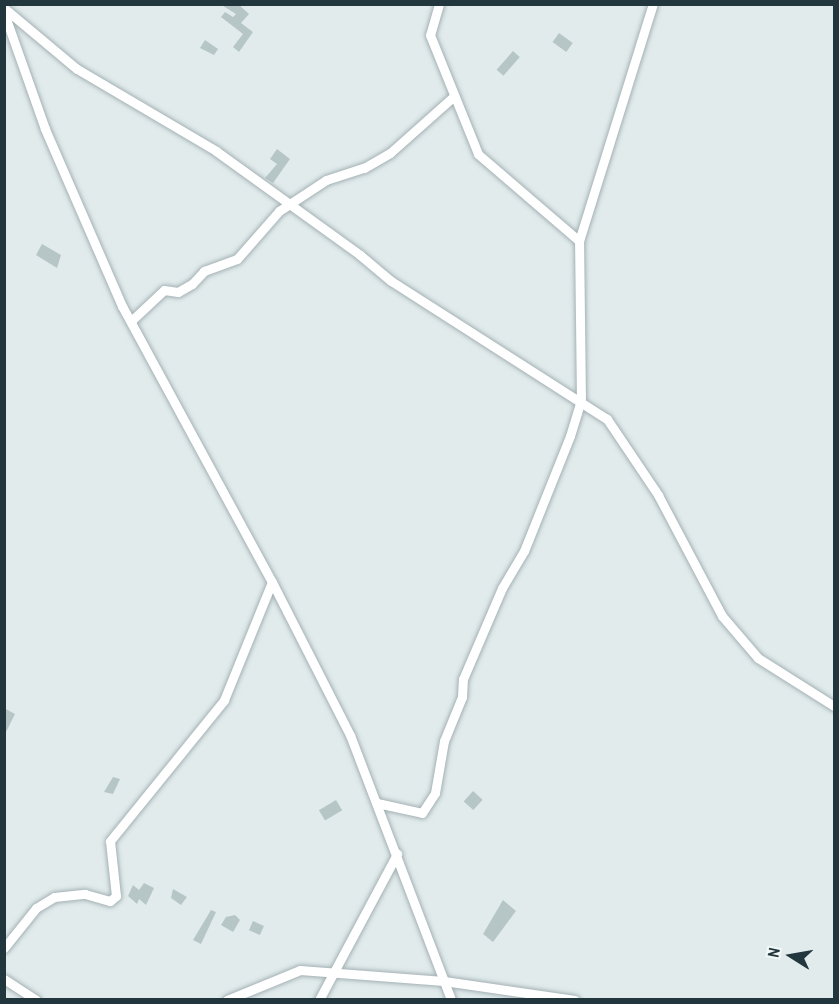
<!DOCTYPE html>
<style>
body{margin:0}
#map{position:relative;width:839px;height:1004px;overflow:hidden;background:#e1ebec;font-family:"Archivo Narrow",sans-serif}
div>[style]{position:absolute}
.building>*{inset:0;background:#b6c6c6;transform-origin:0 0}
.roads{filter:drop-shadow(0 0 2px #a4b1b4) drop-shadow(0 0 2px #a4b1b4)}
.street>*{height:9px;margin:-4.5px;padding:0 4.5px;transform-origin:4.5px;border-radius:4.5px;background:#fff}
span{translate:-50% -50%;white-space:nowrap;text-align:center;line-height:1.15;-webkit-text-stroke:5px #f2f8f8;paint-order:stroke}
.frame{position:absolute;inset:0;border:6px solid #21363d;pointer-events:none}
.north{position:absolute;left:761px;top:926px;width:60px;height:60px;-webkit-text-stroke:4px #f2f8f8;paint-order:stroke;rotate:281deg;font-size:16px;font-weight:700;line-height:24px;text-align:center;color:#21363d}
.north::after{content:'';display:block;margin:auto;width:21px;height:27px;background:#21363d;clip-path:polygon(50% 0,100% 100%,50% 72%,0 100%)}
</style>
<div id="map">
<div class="building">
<i style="clip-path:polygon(220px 4px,238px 4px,249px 14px,241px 23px,253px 32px,239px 52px,233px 47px,243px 34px,221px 17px,225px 12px,233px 17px,236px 14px)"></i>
<i style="left:559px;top:33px;width:17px;height:11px;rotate:36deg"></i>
<i style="clip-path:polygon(205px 40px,218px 49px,214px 55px,200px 48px)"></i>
<i style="left:513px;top:51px;width:9px;height:25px;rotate:41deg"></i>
<i style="clip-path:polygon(277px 149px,290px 159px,273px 183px,265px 178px,277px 164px,270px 159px)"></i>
<i style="clip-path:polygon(42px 244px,61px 255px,57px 268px,36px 255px)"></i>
<i style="clip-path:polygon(4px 708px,15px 714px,4px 736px)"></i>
<i style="clip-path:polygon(113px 777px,120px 779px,113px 794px,104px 792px)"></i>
<i style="left:473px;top:791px;width:13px;height:14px;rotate:42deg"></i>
<i style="left:336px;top:800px;width:12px;height:20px;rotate:59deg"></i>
<i style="clip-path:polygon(144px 883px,154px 888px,146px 905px,139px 899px,137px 904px,128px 896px,133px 885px,139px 890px)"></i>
<i style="clip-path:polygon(173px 889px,187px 897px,181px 905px,171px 898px)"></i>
<i style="clip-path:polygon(503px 900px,516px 911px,493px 942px,483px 934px)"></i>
<i style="clip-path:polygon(211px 910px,216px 912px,201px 944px,193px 940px)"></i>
<i style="clip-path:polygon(235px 915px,240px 920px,233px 932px,221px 925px,226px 917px)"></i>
<i style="left:253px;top:921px;width:12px;height:10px;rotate:24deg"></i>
</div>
<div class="roads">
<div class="street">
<i style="left:439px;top:4px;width:32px;rotate:106deg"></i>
<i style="left:430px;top:35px;width:128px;rotate:68deg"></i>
<i style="left:478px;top:154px;width:133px;rotate:40.7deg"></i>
<i style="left:4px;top:8px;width:95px;rotate:39.9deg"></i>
<i style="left:77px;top:69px;width:161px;rotate:30.5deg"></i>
<i style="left:216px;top:151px;width:178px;rotate:35.8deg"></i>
<i style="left:360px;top:255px;width:40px;rotate:40deg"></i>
<i style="left:391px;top:281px;width:256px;rotate:32.6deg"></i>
<i style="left:607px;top:419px;width:92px;rotate:56.1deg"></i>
<i style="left:658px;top:495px;width:137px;rotate:62.1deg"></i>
<i style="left:722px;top:616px;width:55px;rotate:49.4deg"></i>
<i style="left:758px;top:658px;width:90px;rotate:32.3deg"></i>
<i style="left:4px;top:13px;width:123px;rotate:70.5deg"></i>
<i style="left:45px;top:129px;width:193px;rotate:66.5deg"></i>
<i style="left:122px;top:306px;width:314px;rotate:61.5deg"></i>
<i style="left:272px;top:582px;width:172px;rotate:63deg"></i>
<i style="left:350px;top:735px;width:284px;rotate:69.1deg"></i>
<i style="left:131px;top:321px;width:45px;rotate:-43.2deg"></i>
<i style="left:164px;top:290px;width:14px;rotate:8deg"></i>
<i style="left:178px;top:292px;width:16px;rotate:-30deg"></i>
<i style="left:192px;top:284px;width:18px;rotate:-47deg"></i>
<i style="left:204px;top:271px;width:35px;rotate:-20deg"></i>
<i style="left:237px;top:259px;width:64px;rotate:-48.8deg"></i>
<i style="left:279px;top:211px;width:56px;rotate:-33.4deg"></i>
<i style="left:326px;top:180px;width:40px;rotate:-18deg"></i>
<i style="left:364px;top:168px;width:30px;rotate:-30deg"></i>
<i style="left:390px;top:153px;width:86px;rotate:-41.7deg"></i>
<i style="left:377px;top:803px;width:46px;rotate:12.5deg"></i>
<i style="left:422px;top:813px;width:24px;rotate:-57deg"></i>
<i style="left:435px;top:793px;width:53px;rotate:-80.2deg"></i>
<i style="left:444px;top:741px;width:48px;rotate:-67.8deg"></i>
<i style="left:462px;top:697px;width:18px;rotate:-87deg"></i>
<i style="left:463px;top:679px;width:99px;rotate:-66.8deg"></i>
<i style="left:502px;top:588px;width:43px;rotate:-59.3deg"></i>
<i style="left:524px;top:551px;width:124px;rotate:-68.2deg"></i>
<i style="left:570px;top:436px;width:37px;rotate:-73deg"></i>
<i style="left:581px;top:401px;width:160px;rotate:-90.7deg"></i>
<i style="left:579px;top:241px;width:248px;rotate:-72.7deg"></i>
<i style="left:4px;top:948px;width:51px;rotate:-51.3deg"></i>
<i style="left:36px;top:908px;width:21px;rotate:-31deg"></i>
<i style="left:54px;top:897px;width:31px;rotate:-6deg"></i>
<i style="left:85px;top:894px;width:26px;rotate:16deg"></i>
<i style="left:110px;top:901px;width:8px;rotate:-40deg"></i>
<i style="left:116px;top:896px;width:55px;rotate:-96.2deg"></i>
<i style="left:110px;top:841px;width:181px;rotate:-51deg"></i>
<i style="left:224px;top:700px;width:127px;rotate:-67.9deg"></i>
<i style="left:4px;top:979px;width:38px;rotate:33deg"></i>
<i style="left:227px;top:1000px;width:79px;rotate:-22.3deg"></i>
<i style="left:300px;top:970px;width:144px;rotate:4.4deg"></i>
<i style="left:444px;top:981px;width:132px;rotate:8.3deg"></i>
<i style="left:319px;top:1000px;width:166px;rotate:-61.9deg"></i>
</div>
</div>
<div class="frame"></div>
<div class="north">N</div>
</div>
